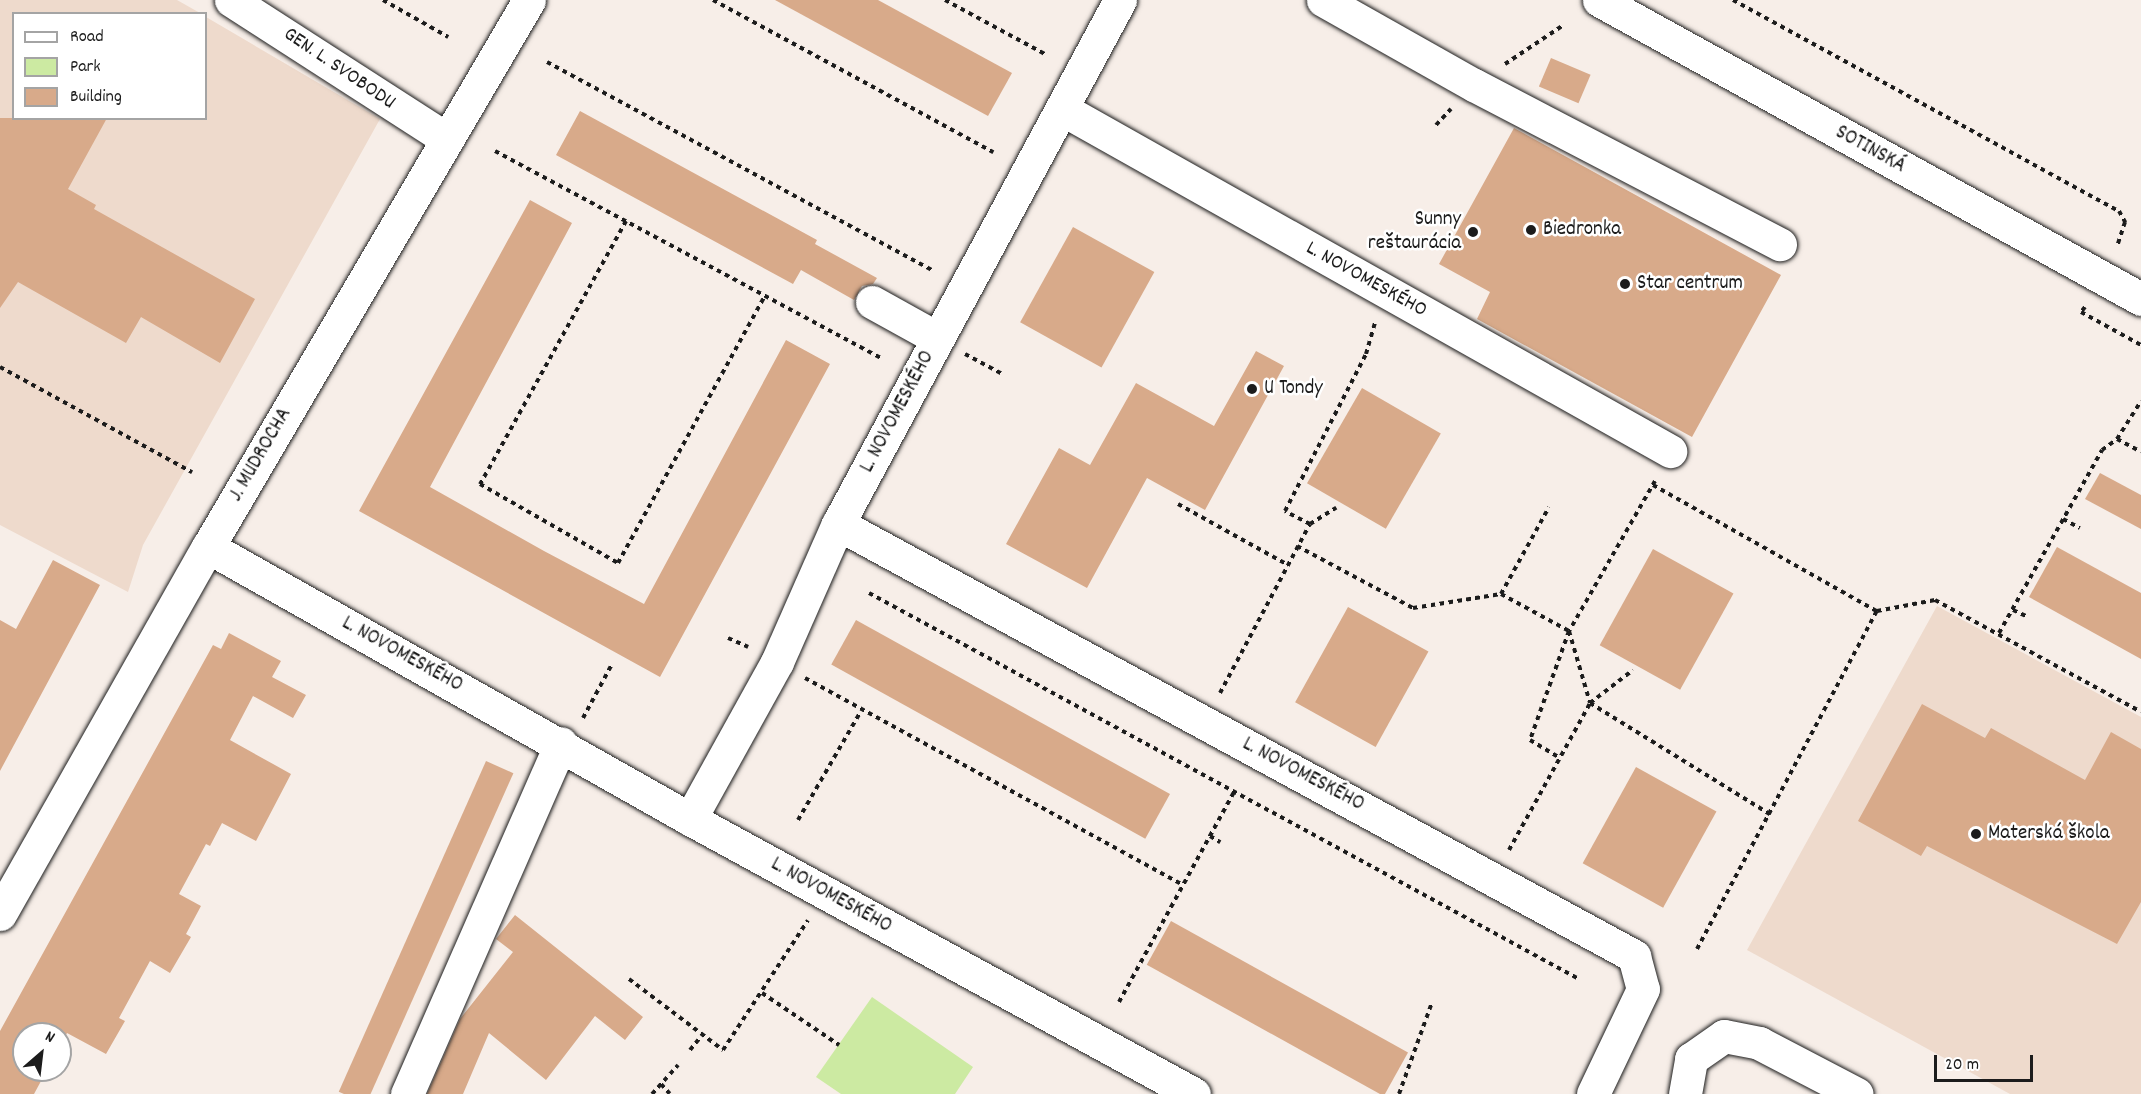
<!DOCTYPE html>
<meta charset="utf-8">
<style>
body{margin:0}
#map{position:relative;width:2141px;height:1094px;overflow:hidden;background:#f7eee8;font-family:Dekko,sans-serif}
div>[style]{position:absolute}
.built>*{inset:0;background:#eedacc}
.green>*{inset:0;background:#cceaa2}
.building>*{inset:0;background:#d8aa8a;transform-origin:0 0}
.path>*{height:4px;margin-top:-2px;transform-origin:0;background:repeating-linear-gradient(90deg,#1c1c1c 0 4.5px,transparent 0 9px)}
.roads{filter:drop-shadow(0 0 2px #1c1c1c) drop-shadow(0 0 2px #1c1c1c)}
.minor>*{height:33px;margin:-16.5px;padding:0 16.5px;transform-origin:16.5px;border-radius:16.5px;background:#fff}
.major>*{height:33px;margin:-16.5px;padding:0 16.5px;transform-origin:16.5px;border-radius:16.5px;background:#fff}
.dots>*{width:16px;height:16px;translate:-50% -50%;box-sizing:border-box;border:3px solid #fff;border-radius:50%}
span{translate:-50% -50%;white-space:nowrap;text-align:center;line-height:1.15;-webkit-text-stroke:5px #fff;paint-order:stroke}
.street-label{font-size:21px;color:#1c1c1c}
.poi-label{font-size:21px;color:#1c1c1c}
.right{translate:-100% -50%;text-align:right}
.left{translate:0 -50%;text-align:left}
.legend{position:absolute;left:12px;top:12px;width:195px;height:108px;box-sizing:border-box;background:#fff;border:2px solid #a4a4a4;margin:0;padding:8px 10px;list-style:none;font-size:18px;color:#1c1c1c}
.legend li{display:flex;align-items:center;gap:12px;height:30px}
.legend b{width:30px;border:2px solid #a4a4a4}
.north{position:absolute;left:12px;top:1022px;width:60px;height:60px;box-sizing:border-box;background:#fff;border:2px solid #a4a4a4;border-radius:50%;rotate:28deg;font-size:16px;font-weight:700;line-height:24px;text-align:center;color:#1c1c1c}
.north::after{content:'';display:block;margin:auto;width:21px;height:27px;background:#1c1c1c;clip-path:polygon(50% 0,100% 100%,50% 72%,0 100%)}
.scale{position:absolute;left:1934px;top:1055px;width:99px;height:27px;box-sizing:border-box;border:3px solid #1c1c1c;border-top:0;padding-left:8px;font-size:18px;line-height:21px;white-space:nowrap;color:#1c1c1c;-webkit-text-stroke:4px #fff;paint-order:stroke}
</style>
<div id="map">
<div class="built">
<i style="clip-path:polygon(0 0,177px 0,200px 13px,14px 14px,14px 118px,206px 118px,206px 17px,380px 119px,143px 545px,128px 592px,0 525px)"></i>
<i style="clip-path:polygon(1937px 606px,2141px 717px,2141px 1094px,2010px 1094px,1747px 950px)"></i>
</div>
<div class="green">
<i style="clip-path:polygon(872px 997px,973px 1067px,955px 1094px,841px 1094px,816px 1077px)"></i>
</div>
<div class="building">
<i style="clip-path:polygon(775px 0,878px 0,1012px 73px,988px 116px)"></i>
<i style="left:1551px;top:58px;width:43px;height:31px;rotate:23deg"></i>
<i style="clip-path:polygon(580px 111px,817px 240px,815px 244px,877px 278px,873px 284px,862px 286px,854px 300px,801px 270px,793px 284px,556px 155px)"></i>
<i style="clip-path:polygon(0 118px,107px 118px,68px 189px,96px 205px,94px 209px,255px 299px,220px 363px,141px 317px,126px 343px,18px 282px,0 308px)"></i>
<i style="clip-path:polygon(1514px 128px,1781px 275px,1692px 437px,1477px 319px,1490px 292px,1439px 264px)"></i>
<i style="clip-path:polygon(530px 200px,572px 223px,430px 487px,544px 551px,644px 604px,786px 340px,830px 364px,660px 677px,359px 511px)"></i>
<i style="left:1073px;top:227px;width:93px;height:109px;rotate:29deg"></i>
<i style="clip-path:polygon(1256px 351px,1284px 366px,1205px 510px,1147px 478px,1087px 588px,1006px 544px,1059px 448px,1090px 465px,1136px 383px,1214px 426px)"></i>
<i style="left:1362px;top:388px;width:91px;height:110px;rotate:30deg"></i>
<i style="clip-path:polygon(2100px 473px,2141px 495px,2141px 529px,2085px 499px)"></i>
<i style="clip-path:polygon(2057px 547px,2141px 593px,2141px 659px,2029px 597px)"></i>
<i style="left:1653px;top:549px;width:92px;height:110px;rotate:29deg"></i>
<i style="clip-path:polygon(53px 560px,100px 585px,0 771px,0 620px,16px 629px)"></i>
<i style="left:1348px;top:607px;width:92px;height:109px;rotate:29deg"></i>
<i style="left:856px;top:620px;width:359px;height:51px;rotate:29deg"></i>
<i style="clip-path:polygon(229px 633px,281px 661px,272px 677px,306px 695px,293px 718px,253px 696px,230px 740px,291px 774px,256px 841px,222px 823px,210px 846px,206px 844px,179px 894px,201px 906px,186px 934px,191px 937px,170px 973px,150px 961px,119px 1018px,125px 1021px,106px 1054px,67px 1033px,60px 1047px,60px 1034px,24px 1034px,24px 1070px,47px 1070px,34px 1094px,0 1094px,0 1031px,213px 645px,221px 649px)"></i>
<i style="clip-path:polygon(1922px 704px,1985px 738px,1991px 728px,2085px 780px,2111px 732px,2141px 749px,2141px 902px,2117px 944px,1927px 846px,1921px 856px,1858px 821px)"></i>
<i style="left:486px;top:761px;width:30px;height:362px;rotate:24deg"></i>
<i style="left:1636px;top:767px;width:92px;height:110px;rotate:29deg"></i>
<i style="clip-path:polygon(515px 915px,643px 1017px,625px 1040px,595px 1016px,546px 1080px,489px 1033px,463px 1094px,427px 1094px,460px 1019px,513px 952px,496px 939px)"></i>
<i style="left:1171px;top:921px;width:271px;height:50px;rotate:29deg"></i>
</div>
<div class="path">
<i style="left:383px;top:0;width:75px;rotate:29.6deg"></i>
<i style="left:713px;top:0;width:319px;rotate:28.5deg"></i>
<i style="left:945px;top:0;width:114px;rotate:28.4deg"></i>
<i style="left:1733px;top:0;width:440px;rotate:28.7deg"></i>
<i style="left:2119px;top:211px;width:13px;rotate:61deg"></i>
<i style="left:2125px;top:222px;width:26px;rotate:108deg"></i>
<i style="left:547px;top:62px;width:437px;rotate:28.4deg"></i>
<i style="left:1505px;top:64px;width:69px;rotate:-33.7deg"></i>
<i style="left:1436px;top:125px;width:22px;rotate:-47deg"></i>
<i style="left:495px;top:151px;width:440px;rotate:28.2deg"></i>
<i style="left:626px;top:221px;width:301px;rotate:119deg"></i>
<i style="left:480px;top:484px;width:159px;rotate:29.8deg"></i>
<i style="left:618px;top:563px;width:305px;rotate:-61.2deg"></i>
<i style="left:2085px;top:307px;width:6px;rotate:129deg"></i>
<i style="left:2081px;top:312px;width:68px;rotate:28.8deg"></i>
<i style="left:965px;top:354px;width:44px;rotate:28.3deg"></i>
<i style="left:0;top:367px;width:219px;rotate:28.7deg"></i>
<i style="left:2117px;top:439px;width:27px;rotate:28deg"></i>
<i style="left:1655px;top:481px;width:173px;rotate:119.8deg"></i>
<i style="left:1569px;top:631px;width:75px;rotate:73.7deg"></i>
<i style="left:1590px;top:703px;width:213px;rotate:31.7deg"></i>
<i style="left:1653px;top:485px;width:257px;rotate:29.4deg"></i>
<i style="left:1178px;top:504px;width:126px;rotate:29deg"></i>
<i style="left:2063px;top:519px;width:19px;rotate:28deg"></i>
<i style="left:1310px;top:524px;width:28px;rotate:-153deg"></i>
<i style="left:1285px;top:511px;width:177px;rotate:-62.7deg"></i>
<i style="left:1366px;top:354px;width:32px;rotate:-74deg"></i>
<i style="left:1297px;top:546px;width:132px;rotate:28.1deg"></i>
<i style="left:1413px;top:608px;width:89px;rotate:-9deg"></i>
<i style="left:1501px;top:594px;width:77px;rotate:28.6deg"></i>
<i style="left:1569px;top:631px;width:116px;rotate:109.7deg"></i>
<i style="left:1530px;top:740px;width:35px;rotate:31deg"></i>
<i style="left:869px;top:593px;width:806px;rotate:28.54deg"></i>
<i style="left:1501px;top:594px;width:99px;rotate:-61.1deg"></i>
<i style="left:2013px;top:610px;width:14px;rotate:25deg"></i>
<i style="left:1999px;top:633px;width:210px;rotate:-60.6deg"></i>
<i style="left:2102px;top:450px;width:19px;rotate:-36deg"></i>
<i style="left:2117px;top:439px;width:45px;rotate:-57.7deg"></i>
<i style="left:728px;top:638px;width:22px;rotate:24deg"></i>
<i style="left:805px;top:678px;width:431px;rotate:28.7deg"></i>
<i style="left:1220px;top:693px;width:191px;rotate:-62deg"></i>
<i style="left:1310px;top:524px;width:31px;rotate:-32deg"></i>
<i style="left:583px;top:718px;width:59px;rotate:-61.7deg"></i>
<i style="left:798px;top:820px;width:126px;rotate:-60deg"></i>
<i style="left:1210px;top:836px;width:12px;rotate:31deg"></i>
<i style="left:1509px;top:850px;width:168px;rotate:-61.1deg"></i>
<i style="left:1590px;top:703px;width:54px;rotate:-37.5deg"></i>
<i style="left:1697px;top:949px;width:383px;rotate:-62deg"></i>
<i style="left:1877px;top:611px;width:59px;rotate:-10.7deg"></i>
<i style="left:1935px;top:600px;width:234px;rotate:28.5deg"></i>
<i style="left:629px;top:979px;width:118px;rotate:37.1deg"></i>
<i style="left:723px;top:1050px;width:155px;rotate:-56.8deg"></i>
<i style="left:762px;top:993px;width:93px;rotate:34deg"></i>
<i style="left:1119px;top:1002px;width:242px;rotate:-61.3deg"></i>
<i style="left:690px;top:1050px;width:21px;rotate:-51deg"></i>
<i style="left:661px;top:1084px;width:13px;rotate:48deg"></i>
<i style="left:652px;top:1094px;width:39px;rotate:-48deg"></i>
<i style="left:1399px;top:1094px;width:95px;rotate:-70.2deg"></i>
</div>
<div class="roads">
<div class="minor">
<i style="left:231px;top:0;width:257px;rotate:32.8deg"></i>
<i style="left:1323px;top:0;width:173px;rotate:29.4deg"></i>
<i style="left:1474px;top:85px;width:345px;rotate:27.5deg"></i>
<i style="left:1062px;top:109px;width:698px;rotate:29.36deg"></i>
<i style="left:872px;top:302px;width:74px;rotate:29deg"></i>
<i style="left:838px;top:524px;width:906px;rotate:28.49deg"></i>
<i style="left:1634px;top:956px;width:34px;rotate:75deg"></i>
<i style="left:1643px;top:989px;width:116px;rotate:115.5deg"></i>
<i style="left:208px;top:547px;width:553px;rotate:29.44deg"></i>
<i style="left:690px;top:819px;width:574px;rotate:28.62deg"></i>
<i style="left:690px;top:819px;width:179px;rotate:-61deg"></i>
<i style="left:777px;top:662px;width:151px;rotate:-66.2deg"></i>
<i style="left:838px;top:524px;width:595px;rotate:-61.71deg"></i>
<i style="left:0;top:914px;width:422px;rotate:-60.5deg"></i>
<i style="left:208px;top:547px;width:634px;rotate:-59.59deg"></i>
<i style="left:407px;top:1094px;width:383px;rotate:-66.3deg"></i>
<i style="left:1685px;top:1094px;width:36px;rotate:-80deg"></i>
<i style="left:1691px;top:1059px;width:40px;rotate:-34.9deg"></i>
<i style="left:1724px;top:1036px;width:36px;rotate:11deg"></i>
<i style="left:1759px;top:1043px;width:110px;rotate:27.5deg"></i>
</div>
<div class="major">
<i style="left:1599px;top:0;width:619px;rotate:28.88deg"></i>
</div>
</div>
<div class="dots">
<i style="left:1531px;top:230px;background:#1c1c1c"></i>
<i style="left:1473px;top:232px;background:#1c1c1c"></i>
<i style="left:1625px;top:284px;background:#1c1c1c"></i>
<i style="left:1252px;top:389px;background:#1c1c1c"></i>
<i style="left:1976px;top:834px;background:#1c1c1c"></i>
</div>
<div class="street-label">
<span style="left:339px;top:69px;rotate:34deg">GEN. L. SVOBODU</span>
<span style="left:1870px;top:150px;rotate:29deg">SOTINSKÁ</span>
<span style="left:1366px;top:280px;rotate:29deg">L. NOVOMESKÉHO</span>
<span style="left:898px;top:412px;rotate:-62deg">L. NOVOMESKÉHO</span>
<span style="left:261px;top:455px;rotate:-60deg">J. MUDROCHA</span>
<span style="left:402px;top:655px;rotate:29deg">L. NOVOMESKÉHO</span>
<span style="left:1303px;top:775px;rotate:28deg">L. NOVOMESKÉHO</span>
<span style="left:831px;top:896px;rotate:29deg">L. NOVOMESKÉHO</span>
</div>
<div class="poi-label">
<span class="right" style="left:1461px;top:232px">Sunny<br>reštaurácia</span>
<span class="left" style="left:1543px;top:230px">Biedronka</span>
<span class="left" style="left:1637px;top:284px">Star centrum</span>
<span class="left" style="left:1264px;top:389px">U Tondy</span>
<span class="left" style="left:1988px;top:834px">Materská škola</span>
</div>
<ul class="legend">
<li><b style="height:8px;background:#fff"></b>Road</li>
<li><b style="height:16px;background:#cceaa2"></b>Park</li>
<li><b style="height:16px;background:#d8aa8a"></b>Building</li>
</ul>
<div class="north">N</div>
<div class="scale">20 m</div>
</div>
